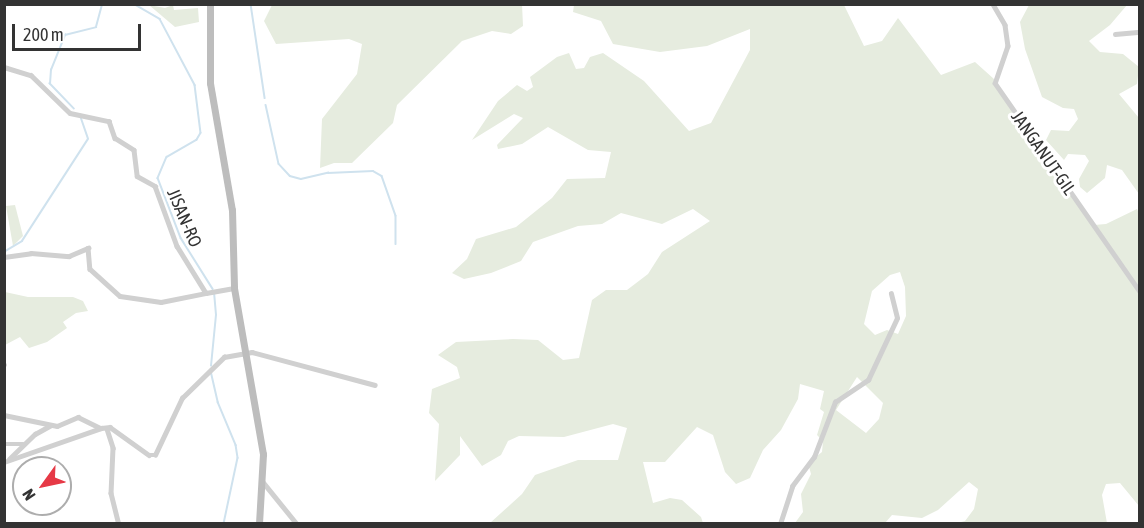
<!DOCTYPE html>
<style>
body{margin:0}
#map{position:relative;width:1144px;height:528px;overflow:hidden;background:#fff;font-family:"Asap Condensed",sans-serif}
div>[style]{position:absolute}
.green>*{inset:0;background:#e6ecdf}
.stream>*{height:1.5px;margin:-0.75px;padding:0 0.75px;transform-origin:0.75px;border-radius:0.75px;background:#cfe2ee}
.minor>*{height:4.5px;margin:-2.25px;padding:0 2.25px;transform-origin:2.25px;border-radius:2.25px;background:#d0d0d0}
.secondary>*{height:7px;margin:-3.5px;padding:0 3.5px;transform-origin:3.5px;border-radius:3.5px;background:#bdbdbd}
span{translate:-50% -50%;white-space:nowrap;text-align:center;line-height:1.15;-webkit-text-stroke:6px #fff;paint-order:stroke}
.street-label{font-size:18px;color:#333}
.frame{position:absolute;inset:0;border:6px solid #333;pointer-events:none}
.north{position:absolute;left:12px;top:456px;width:60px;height:60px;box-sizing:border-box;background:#fff;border:2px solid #adadad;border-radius:50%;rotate:237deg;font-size:16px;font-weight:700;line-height:24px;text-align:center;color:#333}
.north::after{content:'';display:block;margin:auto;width:21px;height:27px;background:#e63946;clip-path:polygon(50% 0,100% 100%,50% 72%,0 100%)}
.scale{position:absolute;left:12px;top:24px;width:129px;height:27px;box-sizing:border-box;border:3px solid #333;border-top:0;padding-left:8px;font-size:18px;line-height:21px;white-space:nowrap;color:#333;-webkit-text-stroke:4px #fff;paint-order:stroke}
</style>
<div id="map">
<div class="green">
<i style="clip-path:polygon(522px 4px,523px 26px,511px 34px,492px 31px,462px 41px,397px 105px,393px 123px,352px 163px,334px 163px,320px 168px,322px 119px,357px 74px,362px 44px,349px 39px,276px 44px,264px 21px,272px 5px)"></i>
<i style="clip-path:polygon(149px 5px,165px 8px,173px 5px,174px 10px,198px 8px,199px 22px,175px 27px)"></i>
<i style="clip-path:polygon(evenodd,574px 5px,844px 5px,864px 46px,882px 41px,898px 18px,941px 75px,975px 62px,994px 79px,1094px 225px,1106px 224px,1137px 209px,1139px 213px,1139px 506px,1120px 483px,1106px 484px,1102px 495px,1107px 523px,957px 523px,965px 521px,974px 509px,978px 489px,969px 482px,938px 510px,922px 518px,892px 515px,885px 523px,795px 523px,803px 512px,801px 494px,811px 474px,808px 463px,822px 452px,823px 441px,817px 435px,824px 412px,820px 409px,824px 391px,800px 384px,798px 399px,781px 430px,763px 450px,750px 478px,736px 484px,725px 472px,713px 435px,697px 427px,665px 462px,643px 462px,653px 503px,670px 498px,682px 500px,701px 517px,703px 523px,490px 523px,522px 494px,535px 475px,578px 460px,618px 460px,627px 428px,613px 424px,564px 437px,519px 436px,508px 441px,501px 455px,482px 466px,460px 436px,460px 455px,435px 481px,439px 424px,429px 413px,432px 389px,460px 378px,457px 367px,438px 355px,456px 342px,513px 339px,538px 340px,563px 360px,579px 358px,592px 300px,606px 290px,627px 290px,648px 274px,662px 252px,710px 221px,693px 209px,662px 224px,621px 213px,602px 224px,578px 226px,533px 242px,521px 261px,491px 273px,464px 279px,452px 273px,467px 259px,476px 239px,516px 227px,552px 198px,567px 179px,605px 178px,611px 152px,588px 150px,548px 127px,522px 144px,498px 149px,497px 145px,523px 118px,514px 114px,472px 140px,498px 101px,517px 85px,527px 91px,533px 87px,530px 77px,557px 57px,569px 53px,576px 69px,584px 68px,590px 57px,603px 53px,644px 81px,689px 131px,711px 123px,750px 50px,750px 29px,707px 46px,660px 52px,613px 44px,601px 21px,573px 12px,574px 5px,900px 272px,905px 287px,906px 316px,898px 334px,887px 330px,875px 335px,864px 324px,872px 291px,890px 275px,900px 272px,574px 5px,857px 377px,883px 403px,879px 419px,866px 433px,836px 410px,857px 377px)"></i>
<i style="clip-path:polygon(1029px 5px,1127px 5px,1110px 25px,1089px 41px,1100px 52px,1123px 54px,1139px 67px,1137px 84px,1119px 94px,1139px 118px,1139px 194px,1122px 170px,1107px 165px,1105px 178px,1087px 193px,1080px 187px,1079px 179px,1089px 161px,1085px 155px,1068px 154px,1064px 160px,1046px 140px,1051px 130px,1069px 131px,1078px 119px,1074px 109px,1063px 108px,1042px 97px,1025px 49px,1020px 22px)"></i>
<i style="clip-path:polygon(15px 205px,23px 236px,13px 246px,6px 206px)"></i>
<i style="clip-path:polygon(5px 292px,28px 297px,73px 297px,83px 301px,88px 311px,76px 313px,63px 322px,67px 328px,47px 342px,29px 348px,20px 337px,5px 345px)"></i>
</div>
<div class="stream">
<i style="left:134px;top:4px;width:30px;rotate:30deg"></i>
<i style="left:160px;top:19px;width:75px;rotate:62.1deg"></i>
<i style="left:195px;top:85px;width:48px;rotate:82.9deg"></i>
<i style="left:201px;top:133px;width:8px;rotate:120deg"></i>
<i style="left:197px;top:140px;width:34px;rotate:150deg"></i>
<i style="left:167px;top:157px;width:23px;rotate:113deg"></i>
<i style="left:158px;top:178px;width:64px;rotate:69deg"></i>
<i style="left:181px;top:238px;width:60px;rotate:57.9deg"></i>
<i style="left:251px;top:4px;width:95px;rotate:81.5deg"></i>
<i style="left:266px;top:105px;width:60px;rotate:77.6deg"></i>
<i style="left:279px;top:164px;width:16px;rotate:47deg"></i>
<i style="left:290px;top:176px;width:11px;rotate:15deg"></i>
<i style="left:301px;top:179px;width:28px;rotate:-13deg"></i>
<i style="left:328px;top:173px;width:45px;rotate:-2.5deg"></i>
<i style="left:373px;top:171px;width:10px;rotate:29deg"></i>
<i style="left:382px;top:176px;width:42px;rotate:70.7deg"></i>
<i style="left:396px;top:216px;width:28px;rotate:90deg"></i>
<i style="left:74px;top:109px;width:35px;rotate:-134deg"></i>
<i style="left:50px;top:84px;width:14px;rotate:-86deg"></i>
<i style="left:51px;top:70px;width:38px;rotate:-68deg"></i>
<i style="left:65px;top:35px;width:32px;rotate:-14deg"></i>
<i style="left:96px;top:27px;width:24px;rotate:-75deg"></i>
<i style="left:4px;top:252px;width:21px;rotate:-31deg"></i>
<i style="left:22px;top:241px;width:121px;rotate:-57.1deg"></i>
<i style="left:88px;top:139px;width:24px;rotate:-109deg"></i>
<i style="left:211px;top:366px;width:51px;rotate:-84.4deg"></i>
<i style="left:216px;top:315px;width:21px;rotate:-95deg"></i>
<i style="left:211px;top:371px;width:32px;rotate:77deg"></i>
<i style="left:218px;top:402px;width:47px;rotate:67.3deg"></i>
<i style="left:236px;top:445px;width:13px;rotate:81deg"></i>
<i style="left:238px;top:458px;width:67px;rotate:102deg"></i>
</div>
<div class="minor">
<i style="left:993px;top:4px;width:24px;rotate:60deg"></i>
<i style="left:1005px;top:25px;width:21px;rotate:82deg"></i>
<i style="left:1008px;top:46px;width:39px;rotate:109deg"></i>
<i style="left:995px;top:83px;width:254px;rotate:55.2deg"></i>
<i style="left:1115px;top:34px;width:25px;rotate:-5deg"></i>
<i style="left:4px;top:67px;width:28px;rotate:17deg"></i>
<i style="left:31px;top:75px;width:54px;rotate:44.3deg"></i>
<i style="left:70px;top:113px;width:40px;rotate:12deg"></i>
<i style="left:109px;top:121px;width:18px;rotate:71deg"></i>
<i style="left:115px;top:138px;width:22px;rotate:32deg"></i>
<i style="left:134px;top:150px;width:26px;rotate:83deg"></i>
<i style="left:137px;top:176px;width:21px;rotate:29deg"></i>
<i style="left:155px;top:186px;width:64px;rotate:69.9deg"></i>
<i style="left:177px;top:246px;width:55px;rotate:58.3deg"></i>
<i style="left:206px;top:293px;width:28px;rotate:-10deg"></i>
<i style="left:4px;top:257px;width:27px;rotate:-8deg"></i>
<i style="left:31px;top:253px;width:38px;rotate:5deg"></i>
<i style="left:69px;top:256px;width:21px;rotate:-23deg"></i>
<i style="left:88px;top:248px;width:21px;rotate:85deg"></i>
<i style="left:90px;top:269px;width:40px;rotate:42deg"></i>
<i style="left:120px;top:296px;width:41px;rotate:8.3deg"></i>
<i style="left:161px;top:302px;width:46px;rotate:-11.3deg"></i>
<i style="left:4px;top:365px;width:1px"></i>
<i style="left:4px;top:415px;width:54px;rotate:11.7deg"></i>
<i style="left:57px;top:426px;width:23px;rotate:-23deg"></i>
<i style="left:78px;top:417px;width:25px;rotate:26deg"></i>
<i style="left:101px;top:428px;width:9px;rotate:-6deg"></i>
<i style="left:110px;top:427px;width:48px;rotate:35.7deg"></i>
<i style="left:149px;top:455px;width:6px"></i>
<i style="left:155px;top:455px;width:63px;rotate:-64.7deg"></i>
<i style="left:182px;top:398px;width:59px;rotate:-44.3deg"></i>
<i style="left:224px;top:357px;width:28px;rotate:-10deg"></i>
<i style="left:252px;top:352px;width:127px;rotate:15deg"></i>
<i style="left:107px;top:429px;width:20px;rotate:72deg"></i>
<i style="left:113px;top:448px;width:45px;rotate:92.5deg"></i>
<i style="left:111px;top:493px;width:32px;rotate:76deg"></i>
<i style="left:4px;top:444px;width:19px"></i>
<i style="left:9px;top:459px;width:36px;rotate:-44deg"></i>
<i style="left:35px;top:434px;width:18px;rotate:-29deg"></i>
<i style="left:4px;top:462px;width:103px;rotate:-19.3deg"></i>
<i style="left:263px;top:482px;width:54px;rotate:51deg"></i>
<i style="left:780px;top:524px;width:40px;rotate:-72deg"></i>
<i style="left:792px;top:486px;width:36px;rotate:-53deg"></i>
<i style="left:814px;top:457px;width:59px;rotate:-69.1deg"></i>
<i style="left:835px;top:402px;width:40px;rotate:-34deg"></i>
<i style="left:868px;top:380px;width:68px;rotate:-64.9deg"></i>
<i style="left:897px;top:318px;width:25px;rotate:-104deg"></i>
</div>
<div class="secondary">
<i style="left:210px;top:4px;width:79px;rotate:90deg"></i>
<i style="left:210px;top:83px;width:129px;rotate:80.2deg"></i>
<i style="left:232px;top:210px;width:78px;rotate:88.5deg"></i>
<i style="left:234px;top:288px;width:169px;rotate:80.1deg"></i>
<i style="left:263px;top:454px;width:70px;rotate:93.3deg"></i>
</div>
<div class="street-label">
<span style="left:1043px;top:153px;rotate:55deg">JANGANUT-GIL</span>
<span style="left:184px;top:218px;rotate:67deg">JISAN-RO</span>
</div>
<div class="frame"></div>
<div class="north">N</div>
<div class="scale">200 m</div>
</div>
